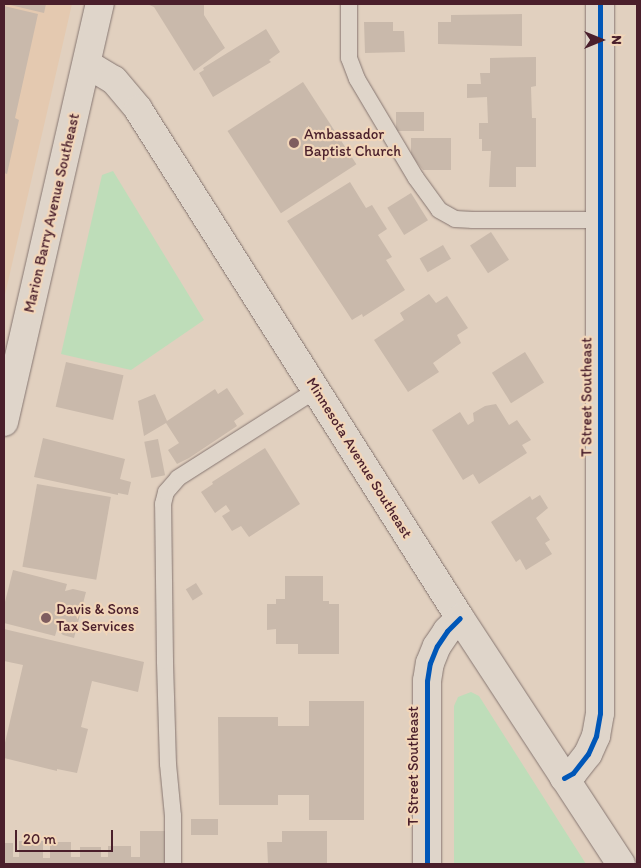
<!DOCTYPE html>
<style>
body{margin:0}
#map{position:relative;width:641px;height:868px;overflow:hidden;background:#e1d0bf;font-family:Itim,sans-serif}
div>[style]{position:absolute}
.built>*{inset:0;background:#e4c9b0}
.green>*{inset:0;background:#beddb9}
.building>*{inset:0;background:#c9b9ab;transform-origin:0 0}
.roads{filter:drop-shadow(0 0 1px #867671) drop-shadow(0 0 1px #867671)}
.lane>*{height:16px;margin:-8px;padding:0 8px;transform-origin:8px;border-radius:8px;background:#dfd5ca}
.street>*{height:28px;margin:-14px;padding:0 14px;transform-origin:14px;border-radius:14px;background:#dfd5ca}
.secondary>*{height:28px;margin:-14px;padding:0 14px;transform-origin:14px;border-radius:14px;background:#dfd5ca}
.cycleway>*{height:5px;margin:-2.5px;padding:0 2.5px;transform-origin:2.5px;border-radius:2.5px;background:#0057b8}
.dots>*{width:14px;height:14px;translate:-50% -50%;box-sizing:border-box;border:2px solid #f2d6b9;border-radius:50%}
span{translate:-50% -50%;white-space:nowrap;text-align:center;line-height:1.15;-webkit-text-stroke:4.5px #f2d6b9;paint-order:stroke}
.poi-label{font-size:15px;color:#4a1f2b}
.left{translate:0 -50%;text-align:left}
.street-label{font-size:15px;color:#4a1f2b}
.frame{position:absolute;inset:0;border:5px solid #4a1f2b;pointer-events:none}
.north{position:absolute;left:576px;top:15px;width:50px;height:50px;-webkit-text-stroke:4px #f2d6b9;paint-order:stroke;rotate:90deg;font-size:14px;font-weight:700;line-height:20px;text-align:center;color:#4a1f2b}
.north::after{content:'';display:block;margin:auto;width:18px;height:22px;background:#4a1f2b;clip-path:polygon(50% 0,100% 100%,50% 72%,0 100%)}
.scale{position:absolute;left:15px;top:830px;width:98px;height:22px;box-sizing:border-box;border:2px solid #4a1f2b;border-top:0;padding-left:6px;font-size:15px;line-height:18px;white-space:nowrap;color:#4a1f2b;-webkit-text-stroke:4px #f2d6b9;paint-order:stroke}
</style>
<div id="map">
<div class="built">
<i style="clip-path:polygon(4px 4px,72px 4px,4px 299px)"></i>
</div>
<div class="green">
<i style="clip-path:polygon(113px 171px,204px 320px,131px 370px,61px 354px,102px 175px)"></i>
<i style="clip-path:polygon(471px 692px,479px 696px,586px 864px,454px 864px,454px 706px,458px 697px)"></i>
</div>
<div class="building">
<i style="clip-path:polygon(6px 4px,46px 4px,44px 13px)"></i>
<i style="clip-path:polygon(147px 4px,204px 4px,204px 15px,225px 48px,194px 71px,154px 7px)"></i>
<i style="clip-path:polygon(4px 6px,38px 14px,15px 118px,19px 120px,7px 174px,4px 173px)"></i>
<i style="clip-path:polygon(522px 14px,522px 46px,438px 44px,438px 22px,451px 22px,451px 15px)"></i>
<i style="clip-path:polygon(364px 22px,393px 22px,393px 31px,404px 31px,405px 52px,365px 53px)"></i>
<i style="clip-path:polygon(266px 29px,280px 52px,269px 60px,271px 62px,213px 97px,199px 73px,204px 70px,203px 68px)"></i>
<i style="clip-path:polygon(536px 57px,536px 86px,531px 87px,532px 118px,536px 118px,536px 167px,516px 167px,516px 187px,489px 187px,491px 151px,482px 151px,482px 139px,479px 139px,479px 123px,488px 123px,487px 97px,467px 98px,467px 84px,481px 84px,480px 73px,490px 73px,490px 58px)"></i>
<i style="left:303px;top:82px;width:98px;height:90px;rotate:57deg"></i>
<i style="left:396px;top:112px;width:28px;height:19px"></i>
<i style="clip-path:polygon(411px 138px,451px 138px,451px 170px,423px 170px,411px 155px)"></i>
<i style="clip-path:polygon(350px 182px,366px 208px,372px 205px,387px 229px,378px 235px,392px 257px,386px 260px,405px 290px,363px 317px,362px 314px,352px 320px,287px 221px)"></i>
<i style="left:411px;top:193px;width:32px;height:28px;rotate:58deg"></i>
<i style="left:491px;top:232px;width:33px;height:25px;rotate:57deg"></i>
<i style="left:443px;top:245px;width:16px;height:27px;rotate:60deg"></i>
<i style="clip-path:polygon(429px 294px,436px 303px,447px 296px,468px 328px,457px 335px,461px 343px,433px 363px,439px 372px,408px 392px,374px 340px,404px 320px,400px 313px)"></i>
<i style="left:525px;top:352px;width:36px;height:39px;rotate:58deg"></i>
<i style="left:66px;top:362px;width:59px;height:46px;rotate:13deg"></i>
<i style="clip-path:polygon(227px 388px,244px 414px,234px 421px,237px 426px,189px 458px,177px 464px,168px 450px,179px 443px,166px 423px,144px 436px,138px 401px,155px 394px,167px 421px,215px 389px,218px 394px)"></i>
<i style="clip-path:polygon(496px 404px,509px 425px,517px 420px,531px 440px,522px 445px,527px 453px,479px 484px,473px 474px,463px 480px,432px 430px,460px 412px,468px 425px,474px 421px,473px 413px,485px 406px)"></i>
<i style="clip-path:polygon(43px 438px,125px 459px,120px 479px,131px 482px,128px 495px,118px 493px,118px 495px,34px 477px)"></i>
<i style="left:158px;top:439px;width:37px;height:14px;rotate:79deg"></i>
<i style="clip-path:polygon(265px 448px,300px 504px,249px 537px,241px 526px,232px 531px,222px 516px,230px 511px,226px 505px,215px 513px,201px 492px,213px 484px,212px 482px)"></i>
<i style="left:37px;top:484px;width:75px;height:84px;rotate:10deg"></i>
<i style="clip-path:polygon(540px 495px,548px 508px,536px 518px,550px 540px,545px 543px,552px 554px,526px 570px,520px 559px,516px 562px,491px 522px,530px 496px,532px 500px)"></i>
<i style="clip-path:polygon(13px 570px,67px 584px,65px 591px,73px 589px,86px 592px,74px 638px,63px 635px,57px 629px,55px 636px,4px 623px,4px 606px)"></i>
<i style="clip-path:polygon(285px 576px,323px 576px,323px 601px,329px 601px,329px 604px,339px 604px,339px 654px,298px 654px,298px 644px,276px 644px,276px 629px,267px 630px,267px 604px,276px 604px,276px 599px,285px 599px)"></i>
<i style="left:196px;top:583px;width:13px;height:12px;rotate:58deg"></i>
<i style="clip-path:polygon(4px 629px,144px 662px,138px 692px,92px 681px,81px 727px,88px 729px,77px 773px,57px 769px,57px 771px,4px 758px,4px 747px,23px 665px,4px 661px)"></i>
<i style="clip-path:polygon(309px 701px,364px 701px,364px 820px,309px 820px,309px 795px,278px 795px,278px 805px,219px 805px,218px 717px,278px 717px,278px 726px,309px 726px)"></i>
<i style="left:191px;top:819px;width:27px;height:16px"></i>
<i style="clip-path:polygon(140px 831px,166px 831px,165px 864px,4px 864px,4px 843px,13px 843px,13px 857px,19px 857px,19px 841px,43px 841px,43px 858px,50px 858px,50px 842px,71px 842px,71px 857px,80px 857px,80px 847px,101px 847px,101px 857px,108px 857px,108px 846px,131px 846px,131px 857px,140px 857px)"></i>
<i style="clip-path:polygon(282px 831px,327px 831px,327px 864px,268px 864px,267px 842px,282px 842px)"></i>
</div>
<div class="roads">
<div class="lane">
<i style="left:349px;top:4px;width:54px;rotate:90deg"></i>
<i style="left:349px;top:58px;width:22px;rotate:69deg"></i>
<i style="left:357px;top:79px;width:115px;rotate:59.2deg"></i>
<i style="left:416px;top:178px;width:39px;rotate:54deg"></i>
<i style="left:439px;top:210px;width:18px;rotate:29deg"></i>
<i style="left:455px;top:219px;width:18px;rotate:3deg"></i>
<i style="left:473px;top:220px;width:126px"></i>
<i style="left:173px;top:864px;width:48px;rotate:-90deg"></i>
<i style="left:173px;top:816px;width:52px;rotate:-95.5deg"></i>
<i style="left:168px;top:764px;width:103px;rotate:-91.7deg"></i>
<i style="left:165px;top:661px;width:157px;rotate:-90.7deg"></i>
<i style="left:163px;top:504px;width:12px;rotate:-76deg"></i>
<i style="left:166px;top:492px;width:18px;rotate:-49deg"></i>
<i style="left:178px;top:478px;width:164px;rotate:-32.5deg"></i>
</div>
<div class="street">
<i style="left:564px;top:778px;width:10px;rotate:-29deg"></i>
<i style="left:573px;top:773px;width:24px;rotate:-52deg"></i>
<i style="left:588px;top:754px;width:20px;rotate:-66deg"></i>
<i style="left:596px;top:736px;width:23px;rotate:-80deg"></i>
<i style="left:600px;top:713px;width:709px;rotate:-90deg"></i>
<i style="left:427px;top:864px;width:183px;rotate:-90deg"></i>
<i style="left:427px;top:681px;width:18px;rotate:-81deg"></i>
<i style="left:430px;top:663px;width:18px;rotate:-68deg"></i>
<i style="left:437px;top:646px;width:18px;rotate:-56deg"></i>
<i style="left:447px;top:631px;width:18px;rotate:-45deg"></i>
</div>
<div class="secondary">
<i style="left:87px;top:64px;width:31px;rotate:31deg"></i>
<i style="left:114px;top:80px;width:38px;rotate:50deg"></i>
<i style="left:138px;top:109px;width:602px;rotate:57.68deg"></i>
<i style="left:460px;top:618px;width:294px;rotate:56.8deg"></i>
<i style="left:4px;top:422px;width:429px;rotate:-77.1deg"></i>
</div>
</div>
<div class="cycleway">
<i style="left:564px;top:778px;width:10px;rotate:-29deg"></i>
<i style="left:573px;top:773px;width:24px;rotate:-52deg"></i>
<i style="left:588px;top:754px;width:20px;rotate:-66deg"></i>
<i style="left:596px;top:736px;width:23px;rotate:-80deg"></i>
<i style="left:600px;top:713px;width:709px;rotate:-90deg"></i>
<i style="left:427px;top:864px;width:183px;rotate:-90deg"></i>
<i style="left:427px;top:681px;width:18px;rotate:-81deg"></i>
<i style="left:430px;top:663px;width:18px;rotate:-68deg"></i>
<i style="left:437px;top:646px;width:18px;rotate:-56deg"></i>
<i style="left:447px;top:631px;width:18px;rotate:-45deg"></i>
</div>
<div class="dots">
<i style="left:294px;top:143px;background:#7f5d5f"></i>
<i style="left:46px;top:618px;background:#7f5d5f"></i>
</div>
<div class="poi-label">
<span class="left" style="left:304px;top:143px">Ambassador<br>Baptist Church</span>
<span class="left" style="left:56px;top:618px">Davis &amp; Sons<br>Tax Services</span>
</div>
<div class="street-label">
<span style="left:52px;top:213px;rotate:-77deg">Marion Barry Avenue Southeast</span>
<span style="left:587px;top:397px;rotate:-90deg">T Street Southeast</span>
<span style="left:359px;top:458px;rotate:58deg">Minnesota Avenue Southeast</span>
<span style="left:414px;top:766px;rotate:-90deg">T Street Southeast</span>
</div>
<div class="frame"></div>
<div class="north">N</div>
<div class="scale">20 m</div>
</div>
